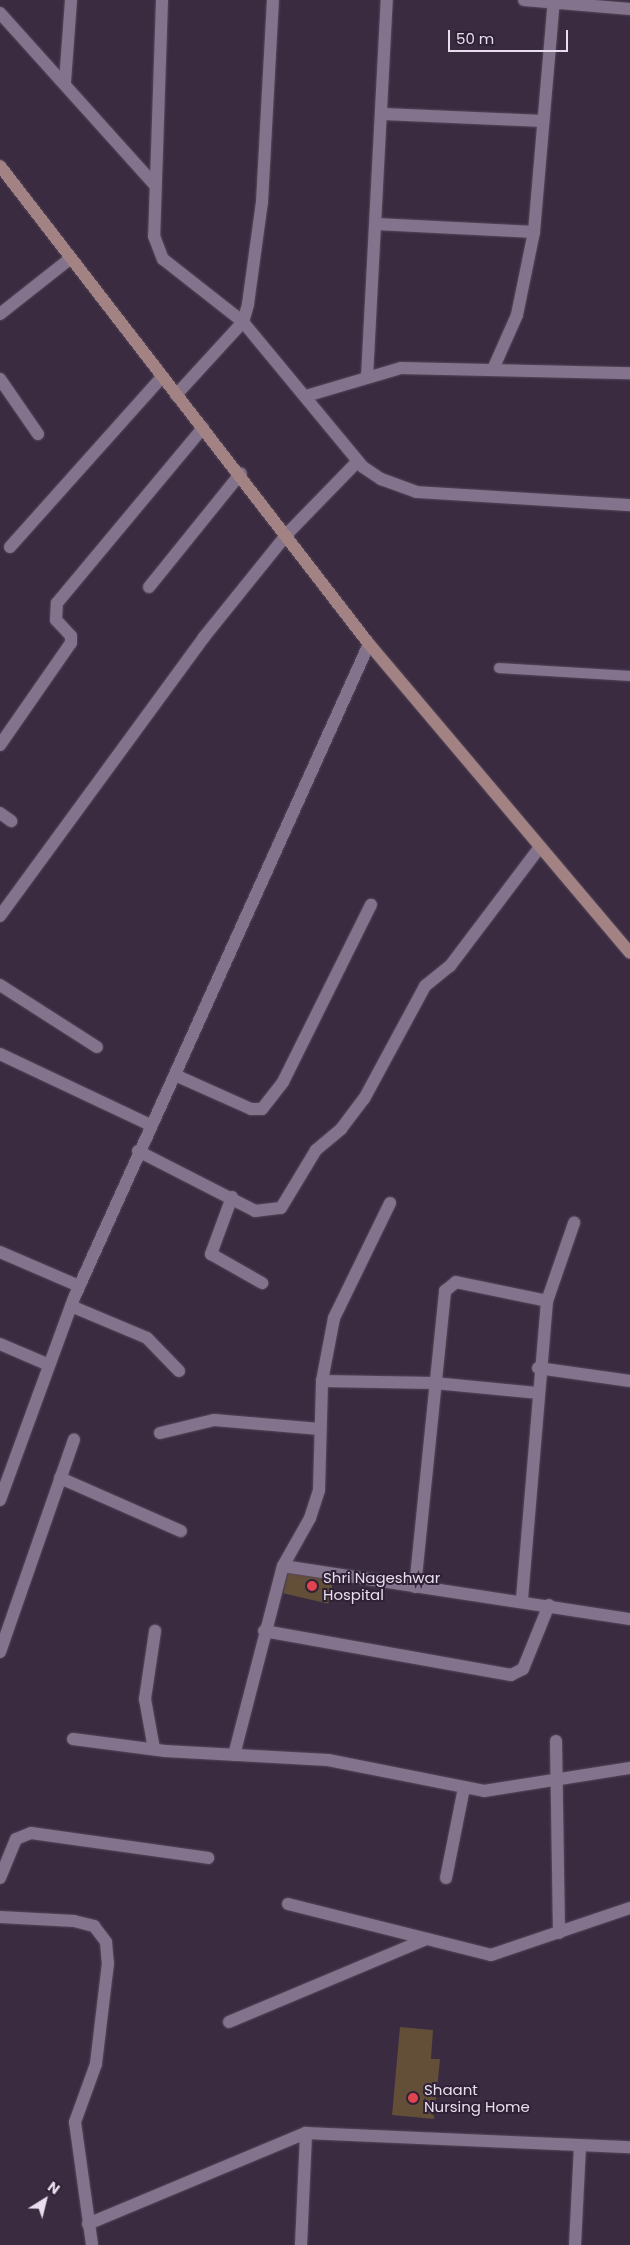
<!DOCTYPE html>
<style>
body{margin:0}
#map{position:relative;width:630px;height:2245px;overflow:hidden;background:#3a2b41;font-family:Poppins,sans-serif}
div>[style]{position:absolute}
.building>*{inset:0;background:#634e38;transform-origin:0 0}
.roads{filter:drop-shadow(0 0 1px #55485a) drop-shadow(0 0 1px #55485a)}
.lane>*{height:10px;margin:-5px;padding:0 5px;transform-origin:5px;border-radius:5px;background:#84738c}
.street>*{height:12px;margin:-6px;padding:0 6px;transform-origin:6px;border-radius:6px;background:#84738c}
.secondary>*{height:12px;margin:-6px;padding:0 6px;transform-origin:6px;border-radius:6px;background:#a28283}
.dots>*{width:14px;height:14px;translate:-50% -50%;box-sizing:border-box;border:2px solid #2f2136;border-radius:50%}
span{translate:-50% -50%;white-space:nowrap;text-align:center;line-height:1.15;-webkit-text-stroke:4px #2f2136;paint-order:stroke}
.poi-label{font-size:15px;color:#e8deed}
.left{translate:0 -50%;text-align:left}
.north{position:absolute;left:20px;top:2175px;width:50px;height:50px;-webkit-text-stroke:4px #2f2136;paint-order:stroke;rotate:36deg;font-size:14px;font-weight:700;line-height:20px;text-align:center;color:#e8deed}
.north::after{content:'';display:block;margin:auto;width:18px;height:22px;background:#e8deed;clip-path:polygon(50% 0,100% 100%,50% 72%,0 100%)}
.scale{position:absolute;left:448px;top:30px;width:120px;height:22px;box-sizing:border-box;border:2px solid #e8deed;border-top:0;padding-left:6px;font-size:15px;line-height:18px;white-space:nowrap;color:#e8deed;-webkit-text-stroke:4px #2f2136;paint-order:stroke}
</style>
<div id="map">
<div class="building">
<i style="left:289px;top:1569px;width:46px;height:25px;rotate:13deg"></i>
<i style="clip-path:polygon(400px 2027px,433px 2030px,431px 2059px,440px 2059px,434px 2119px,392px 2115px)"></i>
</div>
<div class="roads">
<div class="lane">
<i style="left:499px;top:668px;width:131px;rotate:3.5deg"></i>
</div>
<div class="street">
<i style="left:162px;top:0;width:236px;rotate:91.9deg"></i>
<i style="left:154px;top:236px;width:25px;rotate:69deg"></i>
<i style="left:163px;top:259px;width:102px;rotate:38.2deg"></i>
<i style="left:243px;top:322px;width:188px;rotate:50.4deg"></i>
<i style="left:363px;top:467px;width:22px;rotate:34deg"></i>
<i style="left:381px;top:479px;width:37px;rotate:20deg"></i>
<i style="left:416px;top:492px;width:214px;rotate:3.5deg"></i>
<i style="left:524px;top:0;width:106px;rotate:4.9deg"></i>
<i style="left:0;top:13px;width:230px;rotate:48deg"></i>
<i style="left:65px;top:82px;width:82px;rotate:-85.8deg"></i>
<i style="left:384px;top:114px;width:159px;rotate:2.5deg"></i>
<i style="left:377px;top:224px;width:157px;rotate:2.9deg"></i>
<i style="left:534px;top:232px;width:85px;rotate:101.6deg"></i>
<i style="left:517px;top:315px;width:57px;rotate:113.9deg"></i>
<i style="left:534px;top:232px;width:232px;rotate:-85.1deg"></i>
<i style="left:0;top:314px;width:90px;rotate:-38.3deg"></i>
<i style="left:367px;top:377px;width:378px;rotate:-87deg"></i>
<i style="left:0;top:379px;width:67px;rotate:55.4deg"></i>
<i style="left:176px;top:395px;width:99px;rotate:-47.5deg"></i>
<i style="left:243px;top:322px;width:19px;rotate:-74deg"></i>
<i style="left:248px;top:304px;width:103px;rotate:-82.2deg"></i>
<i style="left:262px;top:202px;width:202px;rotate:-86.9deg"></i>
<i style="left:306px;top:396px;width:99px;rotate:-16.4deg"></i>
<i style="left:401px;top:368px;width:229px;rotate:1.3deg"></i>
<i style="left:10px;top:547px;width:227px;rotate:-48.2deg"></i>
<i style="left:149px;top:587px;width:146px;rotate:-51.1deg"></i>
<i style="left:0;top:745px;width:124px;rotate:-55.2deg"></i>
<i style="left:71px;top:643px;width:7px;rotate:-90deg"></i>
<i style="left:71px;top:636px;width:22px;rotate:-133deg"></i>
<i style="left:56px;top:620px;width:17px;rotate:-87deg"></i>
<i style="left:57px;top:603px;width:228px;rotate:-50.2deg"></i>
<i style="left:0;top:813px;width:14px;rotate:36deg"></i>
<i style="left:0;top:916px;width:346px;rotate:-53.8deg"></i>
<i style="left:204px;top:637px;width:134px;rotate:-51.1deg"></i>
<i style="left:288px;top:533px;width:100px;rotate:-45.8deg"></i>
<i style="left:0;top:985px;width:115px;rotate:32.6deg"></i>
<i style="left:0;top:1054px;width:166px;rotate:25.3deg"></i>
<i style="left:175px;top:1075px;width:83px;rotate:24.1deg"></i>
<i style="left:251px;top:1109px;width:11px"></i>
<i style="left:262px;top:1109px;width:34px;rotate:-52deg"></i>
<i style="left:283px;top:1082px;width:198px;rotate:-63.6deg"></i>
<i style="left:138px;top:1151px;width:131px;rotate:27.1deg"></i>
<i style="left:255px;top:1211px;width:26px;rotate:-7deg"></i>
<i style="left:281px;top:1208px;width:68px;rotate:-58.9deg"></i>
<i style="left:316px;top:1150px;width:33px;rotate:-40deg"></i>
<i style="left:341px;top:1129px;width:38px;rotate:-53deg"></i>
<i style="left:364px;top:1099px;width:128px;rotate:-61.6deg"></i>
<i style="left:425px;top:986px;width:32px;rotate:-39deg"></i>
<i style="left:450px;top:966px;width:149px;rotate:-52.9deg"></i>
<i style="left:232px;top:1197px;width:61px;rotate:110.2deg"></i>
<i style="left:211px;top:1254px;width:59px;rotate:29.6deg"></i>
<i style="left:0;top:1252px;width:86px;rotate:23.3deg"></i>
<i style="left:71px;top:1306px;width:82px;rotate:22.8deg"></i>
<i style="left:147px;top:1338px;width:46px;rotate:45.9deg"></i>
<i style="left:0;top:1344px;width:53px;rotate:23.2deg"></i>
<i style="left:538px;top:1368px;width:93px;rotate:8deg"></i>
<i style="left:322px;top:1381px;width:112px;rotate:1deg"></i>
<i style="left:434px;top:1383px;width:103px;rotate:5.5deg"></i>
<i style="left:160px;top:1433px;width:56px;rotate:-13.5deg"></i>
<i style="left:214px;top:1420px;width:106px;rotate:4.9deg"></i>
<i style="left:60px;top:1478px;width:132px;rotate:23.7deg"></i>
<i style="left:0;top:1500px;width:215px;rotate:-69.9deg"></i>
<i style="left:74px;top:1298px;width:717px;rotate:-65.72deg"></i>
<i style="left:283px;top:1566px;width:351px;rotate:8.7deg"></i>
<i style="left:415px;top:1587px;width:298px;rotate:-84.2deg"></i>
<i style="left:445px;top:1291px;width:14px;rotate:-39deg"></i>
<i style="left:456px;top:1282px;width:93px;rotate:11.8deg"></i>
<i style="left:522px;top:1599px;width:299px;rotate:-85.2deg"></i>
<i style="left:547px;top:1301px;width:83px;rotate:-70.9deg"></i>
<i style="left:264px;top:1631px;width:251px;rotate:10.1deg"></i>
<i style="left:511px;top:1675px;width:13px;rotate:-27deg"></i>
<i style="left:523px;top:1669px;width:69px;rotate:-67.9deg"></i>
<i style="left:0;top:1652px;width:225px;rotate:-70.8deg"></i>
<i style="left:73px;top:1739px;width:93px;rotate:7.4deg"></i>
<i style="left:165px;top:1751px;width:163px;rotate:3.2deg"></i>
<i style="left:328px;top:1760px;width:159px;rotate:11.2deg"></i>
<i style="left:484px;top:1791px;width:148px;rotate:-9deg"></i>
<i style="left:556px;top:1741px;width:192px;rotate:89.1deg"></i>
<i style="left:154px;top:1749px;width:51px;rotate:-100.2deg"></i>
<i style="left:145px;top:1699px;width:69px;rotate:-81.6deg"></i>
<i style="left:234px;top:1755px;width:195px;rotate:-75.5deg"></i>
<i style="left:283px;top:1566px;width:55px;rotate:-60.6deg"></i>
<i style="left:310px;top:1518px;width:29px;rotate:-72deg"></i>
<i style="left:319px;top:1490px;width:109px;rotate:-88.4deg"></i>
<i style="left:322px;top:1381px;width:64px;rotate:-79.2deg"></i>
<i style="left:334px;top:1318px;width:128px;rotate:-64deg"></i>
<i style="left:0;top:1878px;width:42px;rotate:-67.7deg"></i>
<i style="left:16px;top:1839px;width:16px;rotate:-22deg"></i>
<i style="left:31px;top:1833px;width:179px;rotate:8deg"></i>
<i style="left:446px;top:1878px;width:92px;rotate:-78.7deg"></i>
<i style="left:288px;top:1904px;width:209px;rotate:14.1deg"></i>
<i style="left:491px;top:1955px;width:147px;rotate:-18.7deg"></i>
<i style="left:0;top:1917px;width:74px;rotate:3.1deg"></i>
<i style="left:74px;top:1921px;width:21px;rotate:14deg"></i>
<i style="left:94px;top:1926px;width:20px;rotate:53deg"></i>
<i style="left:106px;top:1942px;width:21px;rotate:85deg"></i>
<i style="left:108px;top:1963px;width:102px;rotate:96.8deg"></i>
<i style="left:96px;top:2064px;width:62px;rotate:109.9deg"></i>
<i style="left:75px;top:2122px;width:124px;rotate:82.1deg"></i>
<i style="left:229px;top:2022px;width:214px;rotate:-22.8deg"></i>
<i style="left:88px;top:2224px;width:236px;rotate:-22.7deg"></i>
<i style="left:306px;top:2133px;width:324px;rotate:2.5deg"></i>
<i style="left:301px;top:2245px;width:112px;rotate:-87.4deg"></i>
<i style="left:575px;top:2245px;width:98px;rotate:-87.1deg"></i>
</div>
<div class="secondary">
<i style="left:0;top:166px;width:604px;rotate:52.33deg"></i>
<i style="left:369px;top:644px;width:404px;rotate:49.8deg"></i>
</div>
</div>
<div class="dots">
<i style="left:312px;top:1586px;background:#e0444e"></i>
<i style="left:413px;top:2098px;background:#e0444e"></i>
</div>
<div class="poi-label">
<span class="left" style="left:323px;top:1586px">Shri Nageshwar<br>Hospital</span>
<span class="left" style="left:424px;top:2098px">Shaant<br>Nursing Home</span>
</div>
<div class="north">N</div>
<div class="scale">50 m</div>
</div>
